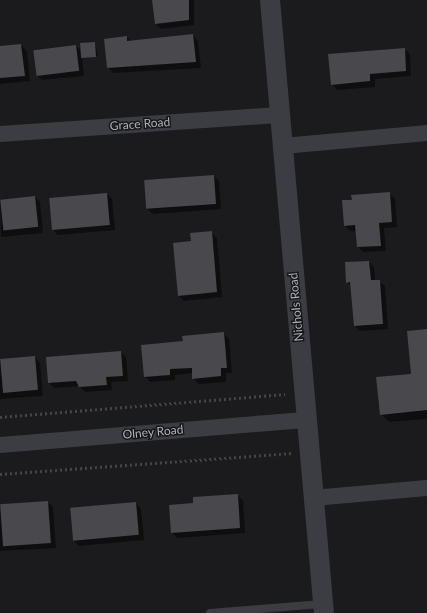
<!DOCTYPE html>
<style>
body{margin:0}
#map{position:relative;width:427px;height:613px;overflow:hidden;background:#1b1b1d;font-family:Lato,sans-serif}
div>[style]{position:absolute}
.shadow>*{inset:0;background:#0007}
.building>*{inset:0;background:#48484d;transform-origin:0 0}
.path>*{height:2.5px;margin-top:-1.25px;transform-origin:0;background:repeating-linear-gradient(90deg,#424449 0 2px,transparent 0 5px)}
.service>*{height:8px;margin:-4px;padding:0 4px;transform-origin:4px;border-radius:4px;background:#3c3d42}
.minor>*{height:16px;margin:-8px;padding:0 8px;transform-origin:8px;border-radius:8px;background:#3c3d42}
.tertiary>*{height:20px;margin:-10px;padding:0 10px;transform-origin:10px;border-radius:10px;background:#3c3d42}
span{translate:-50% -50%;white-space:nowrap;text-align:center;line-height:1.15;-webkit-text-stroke:3px #161618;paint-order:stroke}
.street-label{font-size:12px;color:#afb2bb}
</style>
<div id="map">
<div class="shadow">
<i style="clip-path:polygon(153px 0,194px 0,194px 25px,161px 29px,155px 23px)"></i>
<i style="clip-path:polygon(193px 35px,198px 41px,201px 68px,113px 73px,108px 67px,127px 37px,131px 41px)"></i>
<i style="clip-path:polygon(95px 43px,98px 56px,82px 57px,84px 76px,42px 80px,36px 75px,34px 50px,76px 46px,82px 51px)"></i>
<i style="clip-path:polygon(21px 45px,27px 51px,30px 81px,0 84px,0 47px)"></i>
<i style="clip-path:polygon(404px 49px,410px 54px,411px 76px,375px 79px,375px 87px,337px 90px,332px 84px)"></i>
<i style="clip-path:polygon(214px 176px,219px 181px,221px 209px,153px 214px,147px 209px,145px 181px)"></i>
<i style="clip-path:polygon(389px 193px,395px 199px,397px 227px,384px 228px,386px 251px,363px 252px,358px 247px,357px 231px,350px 231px,345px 226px)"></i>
<i style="clip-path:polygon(107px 194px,112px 199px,115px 230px,58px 235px,52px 229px)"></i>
<i style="clip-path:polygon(35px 197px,40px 202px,43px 233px,1px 237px,0 200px)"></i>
<i style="clip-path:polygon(211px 232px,217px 238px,222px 297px,184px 301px,178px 295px,192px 242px)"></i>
<i style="clip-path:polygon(369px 262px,374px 267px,375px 281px,379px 281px,385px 286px,388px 329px,360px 331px,355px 326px,352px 287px,347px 282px)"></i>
<i style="clip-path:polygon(427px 330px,427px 419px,389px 422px,381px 414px,412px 375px)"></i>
<i style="clip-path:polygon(224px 333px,229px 339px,232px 373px,226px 373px,226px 382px,199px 384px,193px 378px,193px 373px,175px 375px,175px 380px,150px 382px,145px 376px)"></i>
<i style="clip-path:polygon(120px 352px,126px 357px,128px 381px,111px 382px,112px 390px,85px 392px,79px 386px,54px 388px,49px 383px)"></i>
<i style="clip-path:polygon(35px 357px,40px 363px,43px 396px,0 399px,0 360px)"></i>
<i style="clip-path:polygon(237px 495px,243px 500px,245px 533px,177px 538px,172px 533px,194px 504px)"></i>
<i style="clip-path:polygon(48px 502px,53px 507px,56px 548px,0 551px,0 505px)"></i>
<i style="clip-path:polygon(136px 503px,141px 509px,144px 540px,79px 546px,74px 541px)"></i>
</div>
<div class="building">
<i style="clip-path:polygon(152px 0,189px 0,189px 20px,155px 24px)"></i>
<i style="clip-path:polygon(193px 34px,196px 62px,107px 68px,104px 39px,127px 36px,127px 41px)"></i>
<i style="left:95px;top:42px;width:15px;height:15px;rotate:86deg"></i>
<i style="clip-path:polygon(21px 44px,25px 76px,0 78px,0 46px)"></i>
<i style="left:76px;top:45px;width:26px;height:43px;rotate:83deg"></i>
<i style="clip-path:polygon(405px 48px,406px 71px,370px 74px,370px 81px,331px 85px,328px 54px)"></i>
<i style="left:214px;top:175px;width:29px;height:70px;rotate:86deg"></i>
<i style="clip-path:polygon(390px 192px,392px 222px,379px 223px,381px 246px,357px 247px,355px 225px,344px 226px,342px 200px,352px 200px,351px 195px)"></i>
<i style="left:107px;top:193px;width:32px;height:58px;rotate:85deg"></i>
<i style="left:35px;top:196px;width:31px;height:35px;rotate:84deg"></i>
<i style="clip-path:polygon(212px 231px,217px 292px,178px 296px,173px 243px,191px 241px,190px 233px)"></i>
<i style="clip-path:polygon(369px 261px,371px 280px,380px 280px,383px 324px,354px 326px,350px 282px,346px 283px,345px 262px)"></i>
<i style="clip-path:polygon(427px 329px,427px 410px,380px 415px,376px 377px,411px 374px,407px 331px)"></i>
<i style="clip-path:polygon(224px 332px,227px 368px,221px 368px,221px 376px,192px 379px,192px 368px,170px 369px,170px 375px,144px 377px,141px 345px,183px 341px,182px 336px)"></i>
<i style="clip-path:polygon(121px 351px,123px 376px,106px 377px,107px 385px,79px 387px,76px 381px,48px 383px,46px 357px)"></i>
<i style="left:35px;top:356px;width:34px;height:35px;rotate:85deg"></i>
<i style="clip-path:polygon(238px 494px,240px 528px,171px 533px,169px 505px,193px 503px,193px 497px)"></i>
<i style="left:48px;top:501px;width:42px;height:48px;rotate:86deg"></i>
<i style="left:136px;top:502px;width:33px;height:66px;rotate:85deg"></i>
</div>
<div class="path">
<i style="left:0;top:417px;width:286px;rotate:-4.6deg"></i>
<i style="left:0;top:474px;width:292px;rotate:-4.1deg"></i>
</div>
<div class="service">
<i style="left:210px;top:613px;width:112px;rotate:-4.6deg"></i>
</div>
<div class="minor">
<i style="left:0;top:134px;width:282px;rotate:-3.9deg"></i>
<i style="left:283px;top:146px;width:145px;rotate:-5.2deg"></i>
<i style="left:0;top:445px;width:306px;rotate:-4.7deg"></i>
<i style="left:313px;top:498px;width:114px;rotate:-5deg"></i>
</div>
<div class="tertiary">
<i style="left:270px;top:0;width:615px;rotate:84.97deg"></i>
</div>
<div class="street-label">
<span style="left:140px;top:124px;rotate:-4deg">Grace Road</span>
<span style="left:296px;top:307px;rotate:-95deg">Nichols Road</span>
<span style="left:153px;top:432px;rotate:-5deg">Olney Road</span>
</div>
</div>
